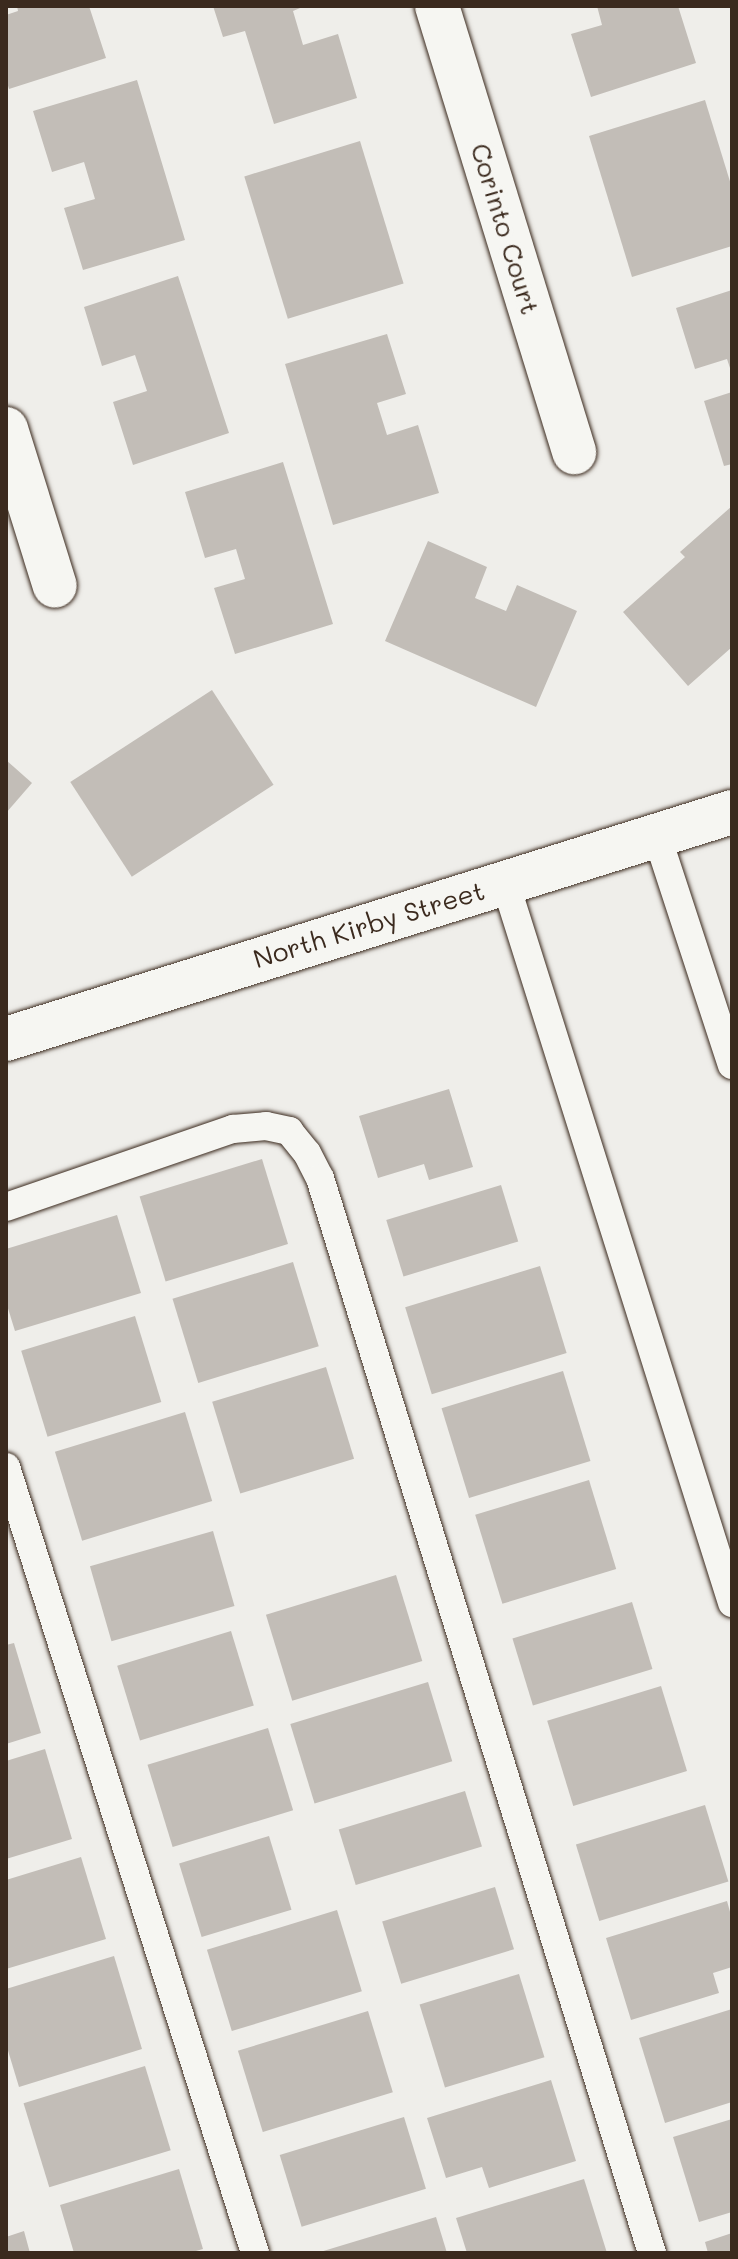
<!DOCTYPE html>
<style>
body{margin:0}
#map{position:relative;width:738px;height:2259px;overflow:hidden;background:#efeeea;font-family:Mali,sans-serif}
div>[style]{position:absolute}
.building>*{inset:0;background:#c2bdb7;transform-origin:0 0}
.roads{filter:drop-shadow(0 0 2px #3b2a1e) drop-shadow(0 0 2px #3b2a1e)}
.service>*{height:28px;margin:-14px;padding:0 14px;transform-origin:14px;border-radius:14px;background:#f6f6f2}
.minor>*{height:44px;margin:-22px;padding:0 22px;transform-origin:22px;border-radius:22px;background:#f6f6f2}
.tertiary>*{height:44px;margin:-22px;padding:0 22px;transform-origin:22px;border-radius:22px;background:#f6f6f2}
span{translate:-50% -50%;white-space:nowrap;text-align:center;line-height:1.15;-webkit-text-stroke:8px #f6f6f2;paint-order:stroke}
.street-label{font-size:26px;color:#3b2a1e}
.frame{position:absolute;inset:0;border:8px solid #3b2a1e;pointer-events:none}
</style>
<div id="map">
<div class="building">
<i style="clip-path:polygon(17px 6px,89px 6px,106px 58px,9px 89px,6px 79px,6px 15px,18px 11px)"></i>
<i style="clip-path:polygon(213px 6px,305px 6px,293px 11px,303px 45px,338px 34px,357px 98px,274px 124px,245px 31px,223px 37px)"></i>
<i style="clip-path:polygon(597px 6px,678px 6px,696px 63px,591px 97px,571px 34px,602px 25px)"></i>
<i style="clip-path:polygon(137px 80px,185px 240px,83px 270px,64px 208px,95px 199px,84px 162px,52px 172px,33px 111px)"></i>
<i style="clip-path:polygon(705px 100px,732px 188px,732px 246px,632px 277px,589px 136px)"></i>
<i style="left:360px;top:141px;width:149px;height:121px;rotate:73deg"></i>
<i style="clip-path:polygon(178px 276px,229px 433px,133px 465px,113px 402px,147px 391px,135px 355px,102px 366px,84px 307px)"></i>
<i style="clip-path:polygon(732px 290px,732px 374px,727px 359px,695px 369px,676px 308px)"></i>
<i style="clip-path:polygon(387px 334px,406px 394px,377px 403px,387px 435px,418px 425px,439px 493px,333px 525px,285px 364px)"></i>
<i style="clip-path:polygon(732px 392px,732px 464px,724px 466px,704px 401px)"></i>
<i style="clip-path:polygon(283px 462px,333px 624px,235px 654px,214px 588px,245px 579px,236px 549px,205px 558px,185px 492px)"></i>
<i style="clip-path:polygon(732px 506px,732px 647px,688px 686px,623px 612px,685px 557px,680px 552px)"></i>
<i style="clip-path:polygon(428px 541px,487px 567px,475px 598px,506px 611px,517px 585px,577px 611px,536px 707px,385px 641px)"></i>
<i style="left:212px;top:690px;width:113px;height:169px;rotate:57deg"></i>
<i style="clip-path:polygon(6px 760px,32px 783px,6px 813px)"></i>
<i style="clip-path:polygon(449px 1089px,473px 1167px,429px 1180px,424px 1164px,378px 1178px,359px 1116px)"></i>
<i style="left:262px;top:1159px;width:89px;height:128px;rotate:73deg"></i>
<i style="left:501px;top:1185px;width:59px;height:120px;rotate:73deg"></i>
<i style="clip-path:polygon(117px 1215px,141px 1293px,15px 1331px,6px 1302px,6px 1249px)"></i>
<i style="left:293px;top:1262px;width:88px;height:126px;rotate:73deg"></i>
<i style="left:540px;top:1266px;width:91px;height:141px;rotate:73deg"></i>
<i style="left:135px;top:1316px;width:90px;height:119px;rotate:73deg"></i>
<i style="left:326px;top:1367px;width:96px;height:119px;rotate:73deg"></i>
<i style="left:563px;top:1371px;width:94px;height:127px;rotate:73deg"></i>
<i style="left:185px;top:1412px;width:93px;height:136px;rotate:73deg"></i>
<i style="left:589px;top:1480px;width:93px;height:119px;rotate:73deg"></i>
<i style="left:213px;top:1531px;width:78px;height:128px;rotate:74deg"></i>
<i style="left:396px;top:1575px;width:90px;height:136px;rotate:73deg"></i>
<i style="left:632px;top:1602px;width:70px;height:125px;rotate:73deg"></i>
<i style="left:231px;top:1631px;width:78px;height:119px;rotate:73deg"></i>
<i style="clip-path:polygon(14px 1643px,41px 1733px,6px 1744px,6px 1645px)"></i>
<i style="left:428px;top:1682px;width:83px;height:144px;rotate:73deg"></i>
<i style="left:661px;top:1686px;width:89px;height:119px;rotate:73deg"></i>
<i style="left:268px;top:1728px;width:86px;height:126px;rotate:73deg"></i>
<i style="clip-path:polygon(45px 1749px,72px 1839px,6px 1859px,6px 1761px)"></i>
<i style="left:465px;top:1791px;width:58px;height:132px;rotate:73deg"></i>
<i style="left:705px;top:1805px;width:80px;height:135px;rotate:73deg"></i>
<i style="left:269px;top:1836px;width:77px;height:94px;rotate:73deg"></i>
<i style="clip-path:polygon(81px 1857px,106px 1939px,6px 1969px,6px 1880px)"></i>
<i style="left:495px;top:1887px;width:65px;height:118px;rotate:73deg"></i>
<i style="clip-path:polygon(727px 1901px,732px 1919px,732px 1967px,713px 1973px,719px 1993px,631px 2020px,606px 1938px)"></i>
<i style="left:337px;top:1910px;width:85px;height:136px;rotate:73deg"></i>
<i style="clip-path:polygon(114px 1956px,142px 2049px,19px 2087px,6px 2044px,6px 1989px)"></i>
<i style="left:519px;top:1974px;width:87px;height:104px;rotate:73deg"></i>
<i style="clip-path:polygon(732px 2009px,732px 2102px,665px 2123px,639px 2038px)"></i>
<i style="left:368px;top:2011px;width:85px;height:136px;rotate:73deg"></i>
<i style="left:145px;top:2066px;width:88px;height:127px;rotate:73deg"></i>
<i style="clip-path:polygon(551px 2080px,576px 2161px,489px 2188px,482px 2167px,446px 2178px,427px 2118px)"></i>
<i style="left:404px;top:2117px;width:75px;height:130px;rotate:73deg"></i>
<i style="clip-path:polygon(732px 2119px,732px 2212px,699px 2222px,673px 2137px)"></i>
<i style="clip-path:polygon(179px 2169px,203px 2249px,189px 2253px,74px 2253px,60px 2205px)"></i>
<i style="clip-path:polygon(584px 2179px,607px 2253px,467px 2253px,456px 2218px)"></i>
<i style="clip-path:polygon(436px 2217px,447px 2253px,321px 2253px,320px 2252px)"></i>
<i style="clip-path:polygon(24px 2231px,30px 2253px,6px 2253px,6px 2237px)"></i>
<i style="clip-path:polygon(732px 2233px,732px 2253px,708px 2253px,705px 2242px)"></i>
</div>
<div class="roads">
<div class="service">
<i style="left:657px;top:836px;width:241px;rotate:71.9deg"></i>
<i style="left:505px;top:882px;width:756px;rotate:72.52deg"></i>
<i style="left:6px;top:1207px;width:240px;rotate:-19deg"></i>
<i style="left:233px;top:1129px;width:33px;rotate:-5deg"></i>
<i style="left:266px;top:1126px;width:24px;rotate:12deg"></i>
<i style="left:289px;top:1131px;width:28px;rotate:51deg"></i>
<i style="left:307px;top:1153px;width:28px;rotate:63deg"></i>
<i style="left:320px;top:1178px;width:1125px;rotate:72.84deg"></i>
<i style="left:6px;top:1467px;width:824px;rotate:72.42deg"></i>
</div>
<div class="minor">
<i style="left:437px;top:6px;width:467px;rotate:72.9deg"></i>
<i style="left:6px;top:429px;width:164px;rotate:72.7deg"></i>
</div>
<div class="tertiary">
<i style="left:6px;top:1039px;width:761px;rotate:-17.36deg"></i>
</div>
</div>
<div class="street-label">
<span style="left:505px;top:229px;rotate:73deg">Corinto Court</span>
<span style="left:369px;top:925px;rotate:-17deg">North Kirby Street</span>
</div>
<div class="frame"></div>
</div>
